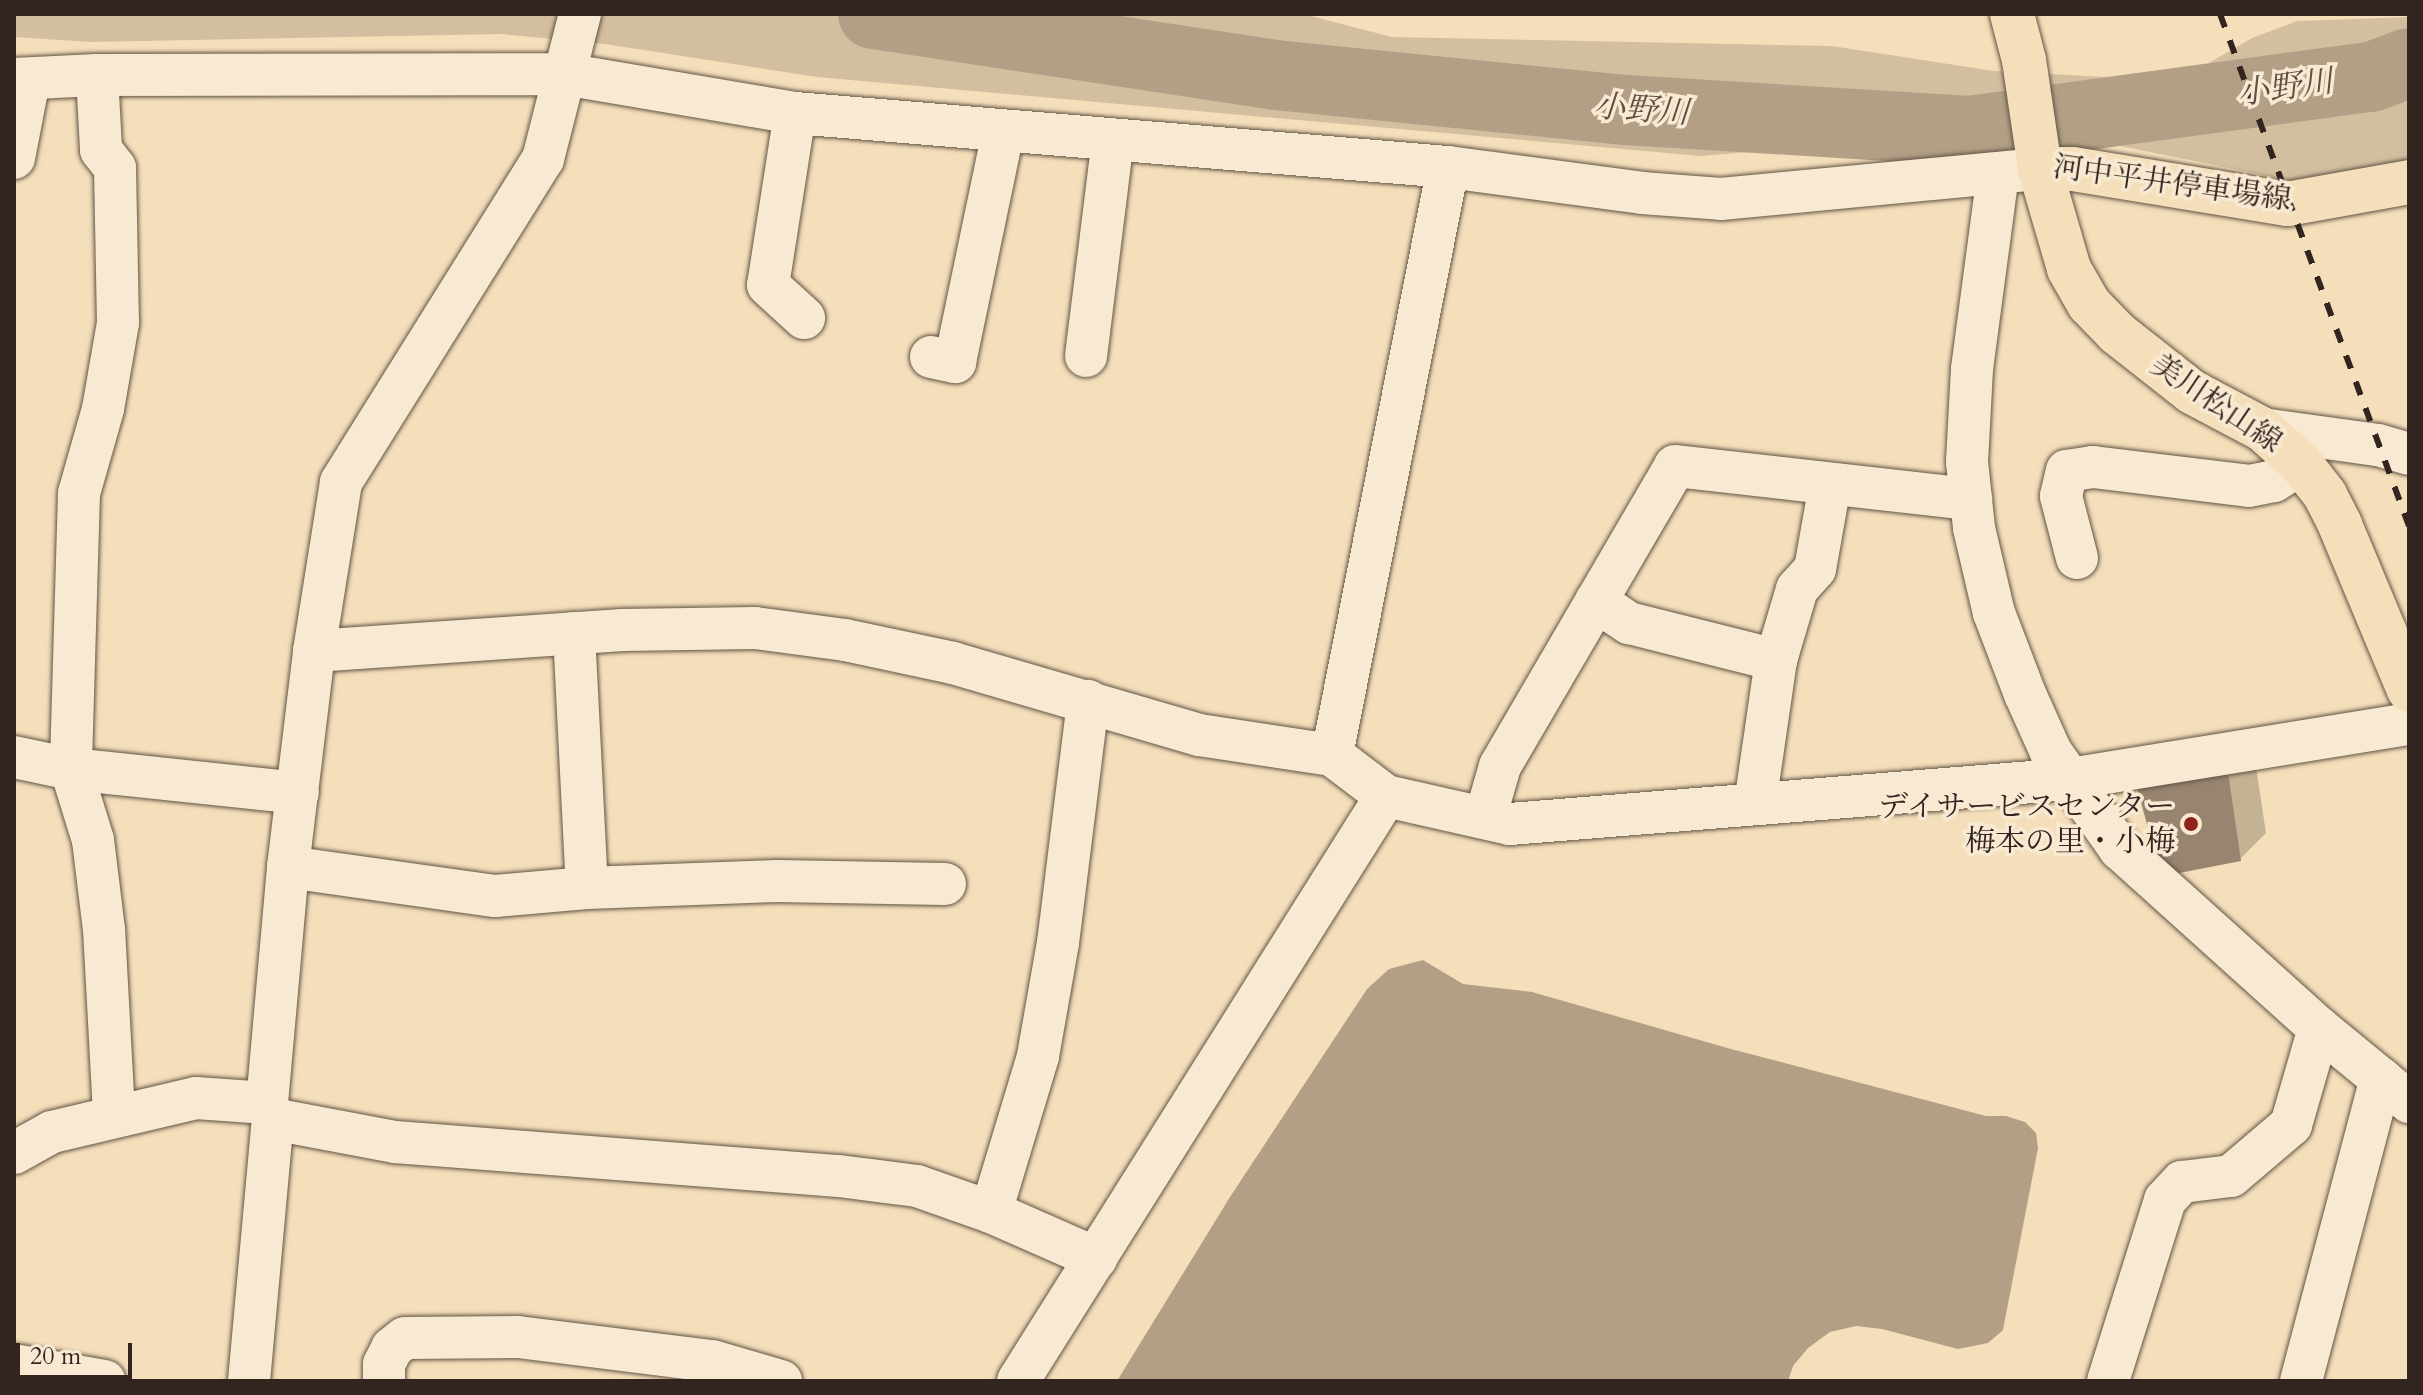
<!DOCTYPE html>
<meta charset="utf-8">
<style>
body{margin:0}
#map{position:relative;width:2423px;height:1395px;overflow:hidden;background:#f4dfba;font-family:Cardo,"Noto Serif JP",serif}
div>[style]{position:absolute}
.green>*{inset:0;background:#d3bfa0}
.water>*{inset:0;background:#b29f85}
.shadow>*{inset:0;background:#0003}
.river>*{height:70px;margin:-35px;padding:0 35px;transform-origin:35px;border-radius:35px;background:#b29f85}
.building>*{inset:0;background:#978570}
.roads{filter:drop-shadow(0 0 2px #625346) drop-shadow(0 0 2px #625346)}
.minor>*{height:42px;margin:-21px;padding:0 21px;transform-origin:21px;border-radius:21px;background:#f8ead2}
.major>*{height:44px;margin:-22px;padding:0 22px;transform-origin:22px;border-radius:22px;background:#f4dfba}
.rail>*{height:6px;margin-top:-3px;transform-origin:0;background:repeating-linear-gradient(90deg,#32241f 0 14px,transparent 0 28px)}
.dots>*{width:22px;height:22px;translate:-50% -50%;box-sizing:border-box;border:4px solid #f8ead2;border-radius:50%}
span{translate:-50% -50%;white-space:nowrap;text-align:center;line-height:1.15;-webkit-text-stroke:7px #f8ead2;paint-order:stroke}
.street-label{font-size:30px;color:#32241f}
.poi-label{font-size:30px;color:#32241f}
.right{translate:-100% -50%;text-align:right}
.water-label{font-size:32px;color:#5f4f43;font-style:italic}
.frame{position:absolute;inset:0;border:16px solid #32241f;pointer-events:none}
.scale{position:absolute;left:16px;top:1343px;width:116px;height:36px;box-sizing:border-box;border:4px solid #32241f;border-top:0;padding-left:10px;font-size:24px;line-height:28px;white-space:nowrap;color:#32241f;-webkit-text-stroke:6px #f8ead2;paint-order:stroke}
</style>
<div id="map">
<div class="green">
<i style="clip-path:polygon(14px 14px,1303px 14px,1392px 37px,1832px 46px,1994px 71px,2124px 78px,2202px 67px,2252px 38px,2297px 21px,2409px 17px,2409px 163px,2304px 183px,2075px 137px,1911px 139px,1701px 156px,817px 77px,605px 44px,501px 34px,91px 42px,14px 37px)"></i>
</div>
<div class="water">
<i style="clip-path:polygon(1423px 960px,1463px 984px,1532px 992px,1731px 1049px,1986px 1116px,2006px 1116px,2025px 1122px,2036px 1133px,2038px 1148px,2003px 1330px,1988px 1343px,1958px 1349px,1882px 1329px,1856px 1326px,1830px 1332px,1808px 1348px,1793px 1366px,1788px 1381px,1117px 1381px,1230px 1197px,1367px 989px,1389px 969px)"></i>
</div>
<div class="shadow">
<i style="clip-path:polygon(2253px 747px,2266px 833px,2240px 859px,2139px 787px)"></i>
</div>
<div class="river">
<i style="left:873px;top:14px;width:407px;rotate:8.6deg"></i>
<i style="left:1275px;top:75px;width:353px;rotate:5.7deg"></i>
<i style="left:1626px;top:110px;width:344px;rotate:3.5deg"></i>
<i style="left:1969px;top:131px;width:406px;rotate:-7.7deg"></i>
<i style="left:2371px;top:77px;width:40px;rotate:-20.2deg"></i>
</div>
<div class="building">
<i style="clip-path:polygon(2228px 772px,2241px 861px,2174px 874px,2157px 862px,2137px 787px)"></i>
</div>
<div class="roads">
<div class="minor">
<i style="left:97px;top:75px;width:75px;rotate:86.9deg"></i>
<i style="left:101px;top:150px;width:23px;rotate:52deg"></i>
<i style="left:115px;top:168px;width:155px;rotate:88.9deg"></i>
<i style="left:118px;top:323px;width:87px;rotate:99.9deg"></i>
<i style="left:103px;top:409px;width:87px;rotate:105.9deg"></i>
<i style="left:79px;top:493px;width:276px;rotate:91.7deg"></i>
<i style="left:71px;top:769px;width:74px;rotate:72.8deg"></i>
<i style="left:93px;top:840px;width:90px;rotate:83deg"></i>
<i style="left:104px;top:929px;width:186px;rotate:86.9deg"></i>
<i style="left:14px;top:79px;width:83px;rotate:-2.8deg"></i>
<i style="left:97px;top:75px;width:467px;rotate:-0.1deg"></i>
<i style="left:564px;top:74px;width:234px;rotate:9.6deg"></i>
<i style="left:795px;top:113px;width:655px;rotate:4.73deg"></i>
<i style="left:1448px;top:167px;width:196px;rotate:7.6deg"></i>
<i style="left:1642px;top:193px;width:79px;rotate:4.3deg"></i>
<i style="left:1721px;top:199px;width:320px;rotate:-5.4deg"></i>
<i style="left:795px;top:113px;width:174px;rotate:98.9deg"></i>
<i style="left:768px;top:285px;width:49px;rotate:42.5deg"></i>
<i style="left:14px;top:158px;width:79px;rotate:-79.1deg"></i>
<i style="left:1998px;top:174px;width:197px;rotate:97.6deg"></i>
<i style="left:1972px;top:369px;width:93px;rotate:93.1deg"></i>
<i style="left:1967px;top:462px;width:66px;rotate:83.9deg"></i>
<i style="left:1974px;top:528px;width:87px;rotate:76.8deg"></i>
<i style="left:1994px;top:613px;width:87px;rotate:69.1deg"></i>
<i style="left:2025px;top:694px;width:64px;rotate:65.9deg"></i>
<i style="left:2051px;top:752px;width:119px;rotate:54.6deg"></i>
<i style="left:2120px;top:849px;width:268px;rotate:42deg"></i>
<i style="left:2319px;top:1028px;width:117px;rotate:39.4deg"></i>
<i style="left:1086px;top:356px;width:218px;rotate:-82.9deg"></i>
<i style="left:931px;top:357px;width:25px;rotate:12deg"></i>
<i style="left:955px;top:362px;width:235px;rotate:-78.2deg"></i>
<i style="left:2262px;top:429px;width:117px;rotate:7.9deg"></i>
<i style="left:2378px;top:445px;width:32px;rotate:16deg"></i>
<i style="left:2077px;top:558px;width:64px;rotate:-104.5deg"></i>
<i style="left:2061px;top:496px;width:26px;rotate:-77deg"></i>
<i style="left:2067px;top:471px;width:26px;rotate:-9deg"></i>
<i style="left:2093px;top:467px;width:157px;rotate:6.9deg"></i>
<i style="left:2249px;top:486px;width:25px;rotate:-11deg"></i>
<i style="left:2274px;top:481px;width:32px;rotate:-32deg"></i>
<i style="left:1596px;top:601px;width:40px;rotate:34deg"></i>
<i style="left:1629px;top:623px;width:152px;rotate:14.1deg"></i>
<i style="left:574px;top:633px;width:255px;rotate:87.1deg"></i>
<i style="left:314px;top:651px;width:309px;rotate:-3.9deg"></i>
<i style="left:622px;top:630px;width:133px;rotate:-0.9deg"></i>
<i style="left:755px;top:628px;width:91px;rotate:7.6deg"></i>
<i style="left:845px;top:640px;width:110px;rotate:12deg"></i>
<i style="left:953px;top:663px;width:256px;rotate:16.3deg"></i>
<i style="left:1199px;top:735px;width:134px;rotate:8.6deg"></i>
<i style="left:1332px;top:755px;width:68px;rotate:37.2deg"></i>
<i style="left:1386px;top:796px;width:127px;rotate:12.7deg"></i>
<i style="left:1510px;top:824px;width:561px;rotate:-4.6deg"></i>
<i style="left:2069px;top:779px;width:344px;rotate:-9.2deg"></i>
<i style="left:1332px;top:755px;width:599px;rotate:-78.84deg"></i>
<i style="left:14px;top:757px;width:58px;rotate:11.9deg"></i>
<i style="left:71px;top:769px;width:228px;rotate:6deg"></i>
<i style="left:1755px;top:804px;width:146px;rotate:-81.7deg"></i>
<i style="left:1776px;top:660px;width:74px;rotate:-73.5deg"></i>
<i style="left:1797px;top:589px;width:27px;rotate:-48deg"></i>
<i style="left:1815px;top:569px;width:85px;rotate:-79.9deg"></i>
<i style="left:1485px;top:818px;width:54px;rotate:-73.9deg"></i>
<i style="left:1500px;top:766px;width:347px;rotate:-59.7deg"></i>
<i style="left:1675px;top:466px;width:298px;rotate:6.4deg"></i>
<i style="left:288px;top:867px;width:209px;rotate:8deg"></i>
<i style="left:495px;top:896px;width:92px;rotate:-5deg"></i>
<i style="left:587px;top:888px;width:191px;rotate:-2.1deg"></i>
<i style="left:778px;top:881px;width:167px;rotate:1deg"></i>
<i style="left:273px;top:1119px;width:124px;rotate:10.7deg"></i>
<i style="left:395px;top:1142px;width:445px;rotate:4.4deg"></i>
<i style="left:839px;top:1176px;width:79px;rotate:7.3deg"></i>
<i style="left:917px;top:1186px;width:78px;rotate:19.4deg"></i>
<i style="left:991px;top:1212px;width:115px;rotate:23.7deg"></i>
<i style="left:14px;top:1153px;width:43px;rotate:-28.9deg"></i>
<i style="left:52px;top:1132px;width:148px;rotate:-13.3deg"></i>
<i style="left:196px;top:1098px;width:71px;rotate:4deg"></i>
<i style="left:991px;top:1212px;width:163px;rotate:-73.2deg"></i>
<i style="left:1038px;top:1056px;width:115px;rotate:-80deg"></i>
<i style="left:1058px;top:943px;width:244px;rotate:-82.9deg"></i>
<i style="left:14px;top:1365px;width:92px;rotate:10deg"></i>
<i style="left:249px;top:1381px;width:263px;rotate:-84.8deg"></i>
<i style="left:273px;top:1119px;width:17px;rotate:-111deg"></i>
<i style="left:267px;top:1103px;width:237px;rotate:-84.9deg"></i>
<i style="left:288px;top:867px;width:218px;rotate:-83.1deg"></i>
<i style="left:314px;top:651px;width:171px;rotate:-80.9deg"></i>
<i style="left:341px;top:482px;width:381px;rotate:-58deg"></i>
<i style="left:543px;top:159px;width:150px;rotate:-75.7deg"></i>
<i style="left:384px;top:1381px;width:17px;rotate:-90deg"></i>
<i style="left:384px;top:1364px;width:18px;rotate:-63deg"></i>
<i style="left:392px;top:1348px;width:16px;rotate:-38deg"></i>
<i style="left:405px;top:1338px;width:113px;rotate:-0.5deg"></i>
<i style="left:518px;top:1337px;width:195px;rotate:7.1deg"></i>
<i style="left:712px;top:1361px;width:72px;rotate:16.2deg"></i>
<i style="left:1018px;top:1381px;width:691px;rotate:-57.83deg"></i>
<i style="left:2108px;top:1381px;width:190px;rotate:-72.5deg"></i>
<i style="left:2165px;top:1200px;width:25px;rotate:-47deg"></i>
<i style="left:2182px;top:1182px;width:49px;rotate:-7deg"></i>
<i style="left:2231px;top:1176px;width:79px;rotate:-40.4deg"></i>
<i style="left:2291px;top:1125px;width:101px;rotate:-73.9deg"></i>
<i style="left:2301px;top:1381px;width:313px;rotate:-75.2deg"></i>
</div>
<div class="major">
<i style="left:2012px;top:14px;width:48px;rotate:75.4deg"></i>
<i style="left:2024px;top:60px;width:110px;rotate:81.6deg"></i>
<i style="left:2040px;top:169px;width:104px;rotate:73.8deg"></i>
<i style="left:2069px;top:269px;width:40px;rotate:60.3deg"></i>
<i style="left:2089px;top:304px;width:40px;rotate:46deg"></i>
<i style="left:2117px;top:333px;width:95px;rotate:38.2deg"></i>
<i style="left:2192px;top:392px;width:79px;rotate:27.9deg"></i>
<i style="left:2262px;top:429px;width:52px;rotate:41.9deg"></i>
<i style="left:2301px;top:464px;width:39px;rotate:52deg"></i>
<i style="left:2325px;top:495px;width:34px;rotate:63deg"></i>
<i style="left:2340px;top:525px;width:179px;rotate:67.3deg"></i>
<i style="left:2040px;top:169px;width:33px"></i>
<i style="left:2073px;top:169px;width:217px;rotate:9.3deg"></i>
<i style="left:2287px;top:204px;width:124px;rotate:-10.2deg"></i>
</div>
</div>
<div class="rail">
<i style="left:2220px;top:14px;width:546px;rotate:69.74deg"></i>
</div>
<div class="dots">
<i style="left:2191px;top:824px;background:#8f2418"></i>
</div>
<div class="street-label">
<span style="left:2172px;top:184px;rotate:8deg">河中平井停車場線</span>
<span style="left:2216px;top:404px;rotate:34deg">美川松山線</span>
</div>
<div class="poi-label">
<span class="right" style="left:2175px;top:824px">デイサービスセンター<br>梅本の里・小梅</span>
</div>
<div class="water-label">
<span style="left:2285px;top:88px;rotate:-8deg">小野川</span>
<span style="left:1641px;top:110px;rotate:4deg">小野川</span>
</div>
<div class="frame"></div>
<div class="scale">20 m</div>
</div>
